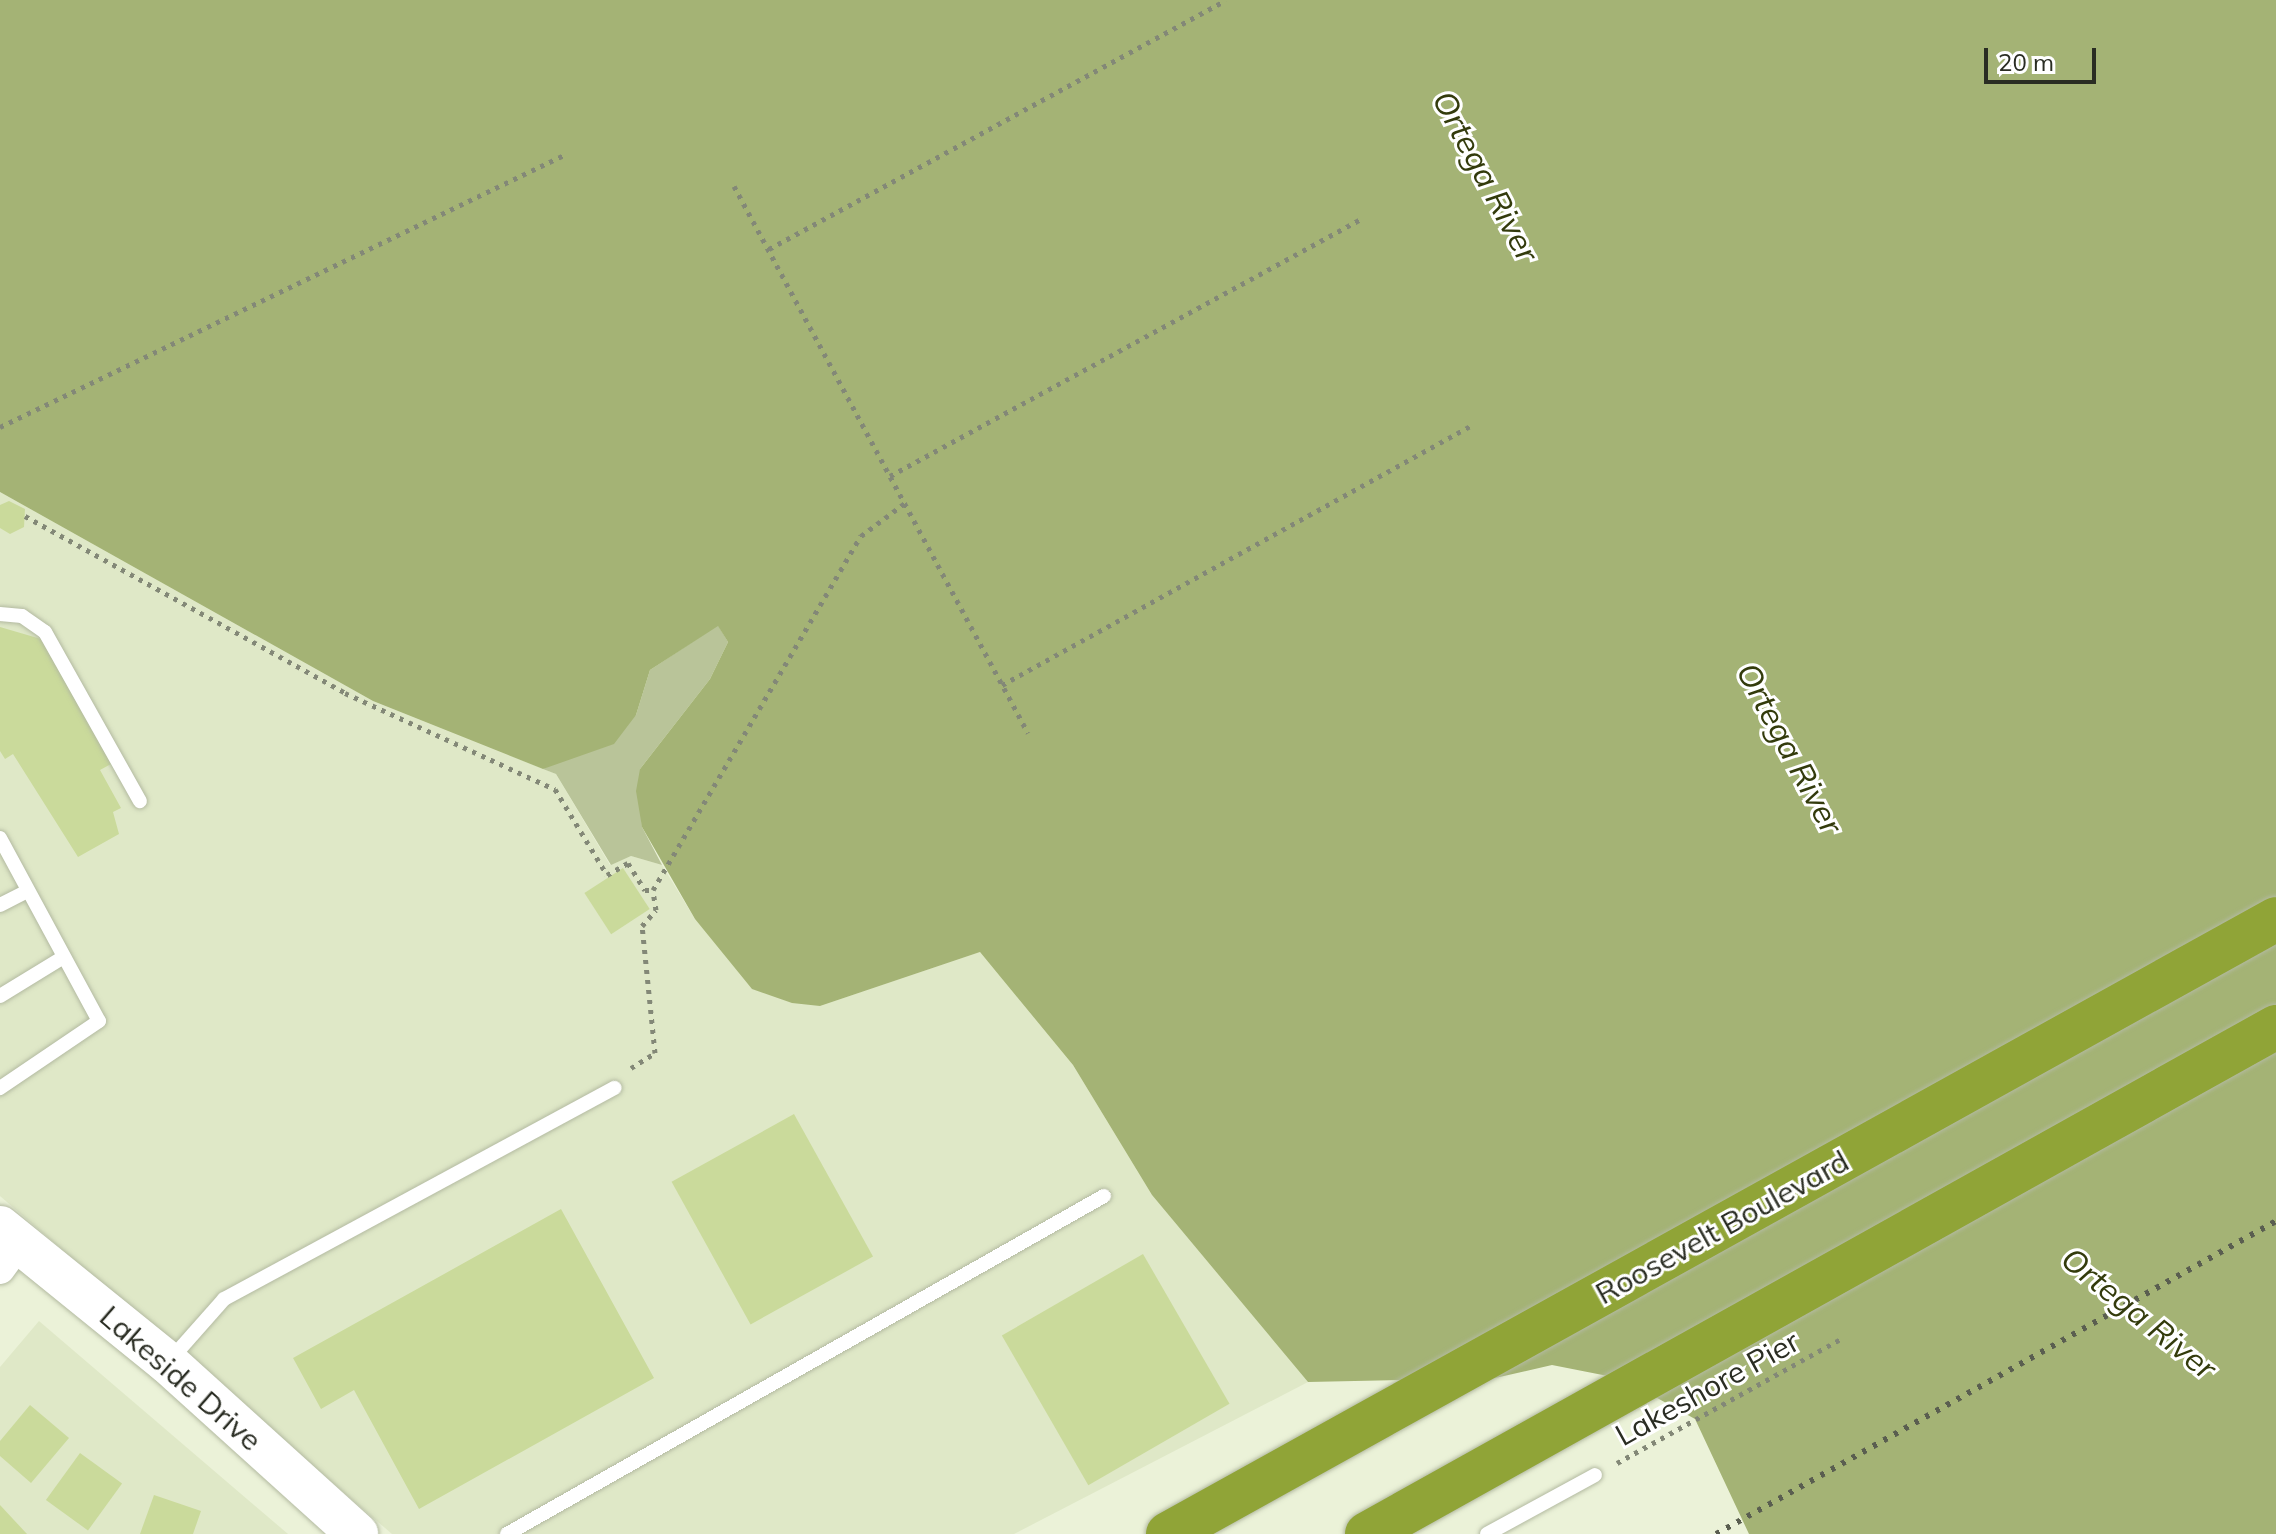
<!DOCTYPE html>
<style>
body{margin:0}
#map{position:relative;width:2276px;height:1534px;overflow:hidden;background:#ebf2d8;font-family:Mulish,sans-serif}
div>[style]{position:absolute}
.built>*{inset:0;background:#dfe8c7}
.green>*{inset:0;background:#b9c499}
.water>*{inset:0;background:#a4b375}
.building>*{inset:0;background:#cada9b;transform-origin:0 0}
.path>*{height:5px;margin-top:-2.5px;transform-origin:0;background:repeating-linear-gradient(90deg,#838877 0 4px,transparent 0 10px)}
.roads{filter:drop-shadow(0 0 2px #b3baa1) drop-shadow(0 0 2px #b3baa1)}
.lane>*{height:14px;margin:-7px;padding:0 7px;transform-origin:7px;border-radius:7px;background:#fff}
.street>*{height:30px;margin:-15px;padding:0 15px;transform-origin:15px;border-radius:15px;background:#fff}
.secondary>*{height:42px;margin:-21px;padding:0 21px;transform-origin:21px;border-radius:21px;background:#fff}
.highway>*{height:44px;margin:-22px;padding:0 22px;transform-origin:22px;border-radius:22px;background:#90a437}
.rail>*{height:6px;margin-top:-3px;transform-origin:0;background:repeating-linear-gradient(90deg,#5a5e50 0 4px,transparent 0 12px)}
span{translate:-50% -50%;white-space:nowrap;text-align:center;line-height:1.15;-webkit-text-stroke:6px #fff;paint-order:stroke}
.street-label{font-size:30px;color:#2a2d23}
.water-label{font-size:32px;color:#333b0c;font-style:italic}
.scale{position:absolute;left:1984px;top:48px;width:112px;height:36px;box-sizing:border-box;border:4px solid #2a2d23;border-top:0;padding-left:10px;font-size:24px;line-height:28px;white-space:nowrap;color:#2a2d23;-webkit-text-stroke:6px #fff;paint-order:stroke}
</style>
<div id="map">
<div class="built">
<i style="clip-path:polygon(0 492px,373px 701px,556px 774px,610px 865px,631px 856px,662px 865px,695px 919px,820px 1006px,980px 952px,1073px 1065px,1152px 1195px,1308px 1382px,1014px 1534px,392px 1534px,0 1196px)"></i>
<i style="clip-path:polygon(39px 1321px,288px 1534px,0 1534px,0 1367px)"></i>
</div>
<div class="green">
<i style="clip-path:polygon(718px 625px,728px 642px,710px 679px,640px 769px,642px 827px,662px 865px,631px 856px,611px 865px,556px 774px,543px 769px,636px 715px,650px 670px)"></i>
</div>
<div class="water">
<i style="clip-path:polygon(0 0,2276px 0,2276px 1534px,1749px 1534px,1695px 1419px,1623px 1379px,1552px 1365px,1495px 1378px,1308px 1382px,1152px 1195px,1073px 1065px,980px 952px,820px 1006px,792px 1003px,752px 989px,695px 919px,642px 827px,636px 791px,640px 769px,710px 679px,728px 642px,718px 626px,650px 670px,636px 715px,614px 744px,543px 769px,373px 701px,0 492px)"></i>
</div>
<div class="building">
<i style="clip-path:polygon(9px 501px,25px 509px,24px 527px,10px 534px,0 528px,0 505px)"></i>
<i style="clip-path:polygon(0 627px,41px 639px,111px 764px,100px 770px,121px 808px,113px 812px,119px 834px,78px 857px,13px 754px,5px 759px,0 751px)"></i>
<i style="left:623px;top:868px;width:49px;height:46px;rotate:57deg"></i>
<i style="left:794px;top:1114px;width:163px;height:140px;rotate:61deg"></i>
<i style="clip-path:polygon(561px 1209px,654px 1378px,419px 1509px,354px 1390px,321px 1409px,293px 1358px)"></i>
<i style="left:1143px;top:1254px;width:173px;height:163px;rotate:60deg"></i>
<i style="clip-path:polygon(30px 1405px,69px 1438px,31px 1483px,0 1456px,0 1441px)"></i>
<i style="left:80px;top:1453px;width:52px;height:58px;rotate:36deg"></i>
<i style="clip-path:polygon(154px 1495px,201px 1511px,193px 1534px,140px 1534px)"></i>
<i style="clip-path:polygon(0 1505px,27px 1534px,0 1534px)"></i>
</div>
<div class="path">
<i style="left:734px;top:186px;width:621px;rotate:61.74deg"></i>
<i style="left:769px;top:249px;width:520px;rotate:-28.58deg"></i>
<i style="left:0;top:427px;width:628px;rotate:-25.75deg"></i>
<i style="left:890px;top:476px;width:537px;rotate:-28.62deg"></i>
<i style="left:25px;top:516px;width:366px;rotate:28.9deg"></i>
<i style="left:345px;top:693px;width:231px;rotate:24.6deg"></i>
<i style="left:555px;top:789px;width:100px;rotate:58.8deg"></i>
<i style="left:607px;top:875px;width:24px;rotate:-30deg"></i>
<i style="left:628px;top:863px;width:32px;rotate:58deg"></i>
<i style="left:645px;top:890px;width:8px"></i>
<i style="left:1002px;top:685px;width:537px;rotate:-28.95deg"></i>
<i style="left:631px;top:1068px;width:28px;rotate:-32deg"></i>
<i style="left:655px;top:1053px;width:128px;rotate:-95.8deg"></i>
<i style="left:642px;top:926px;width:21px;rotate:-49deg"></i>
<i style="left:656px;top:910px;width:20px;rotate:-99deg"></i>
<i style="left:653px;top:890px;width:411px;rotate:-59.6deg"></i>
<i style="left:861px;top:536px;width:55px;rotate:-36.9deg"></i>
<i style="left:1617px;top:1463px;width:256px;rotate:-29deg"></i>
</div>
<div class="roads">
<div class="lane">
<i style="left:0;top:614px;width:22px;rotate:5deg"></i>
<i style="left:22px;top:616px;width:28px;rotate:35deg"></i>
<i style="left:45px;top:632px;width:194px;rotate:60.7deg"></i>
<i style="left:0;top:838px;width:208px;rotate:61.6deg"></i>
<i style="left:99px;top:1021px;width:120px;rotate:145.9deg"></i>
<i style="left:0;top:905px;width:30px;rotate:-27deg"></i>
<i style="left:0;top:996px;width:73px;rotate:-31.5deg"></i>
<i style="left:171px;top:1359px;width:80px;rotate:-48.5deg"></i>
<i style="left:224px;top:1299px;width:444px;rotate:-28.4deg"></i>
<i style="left:507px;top:1534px;width:686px;rotate:-29.52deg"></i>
<i style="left:1487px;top:1534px;width:123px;rotate:-28.6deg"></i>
</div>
<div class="street">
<i style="left:0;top:1269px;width:34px;rotate:-54deg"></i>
</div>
<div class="secondary">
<i style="left:0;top:1227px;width:216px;rotate:39deg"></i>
<i style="left:168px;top:1363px;width:255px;rotate:42.1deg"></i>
</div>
<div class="highway">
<i style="left:1168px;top:1534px;width:1267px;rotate:-29.03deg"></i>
<i style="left:1367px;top:1534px;width:1041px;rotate:-29.15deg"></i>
</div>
</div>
<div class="rail">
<i style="left:1716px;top:1534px;width:642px;rotate:-29.2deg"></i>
</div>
<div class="street-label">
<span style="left:1722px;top:1227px;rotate:-29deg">Roosevelt Boulevard</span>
<span style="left:181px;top:1378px;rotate:41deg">Lakeside Drive</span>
<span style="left:1707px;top:1388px;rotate:-29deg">Lakeshore Pier</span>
</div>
<div class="water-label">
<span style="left:1486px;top:176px;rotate:62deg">Ortega River</span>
<span style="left:1790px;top:748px;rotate:62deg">Ortega River</span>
<span style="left:2139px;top:1313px;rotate:39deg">Ortega River</span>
</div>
<div class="scale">20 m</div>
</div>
